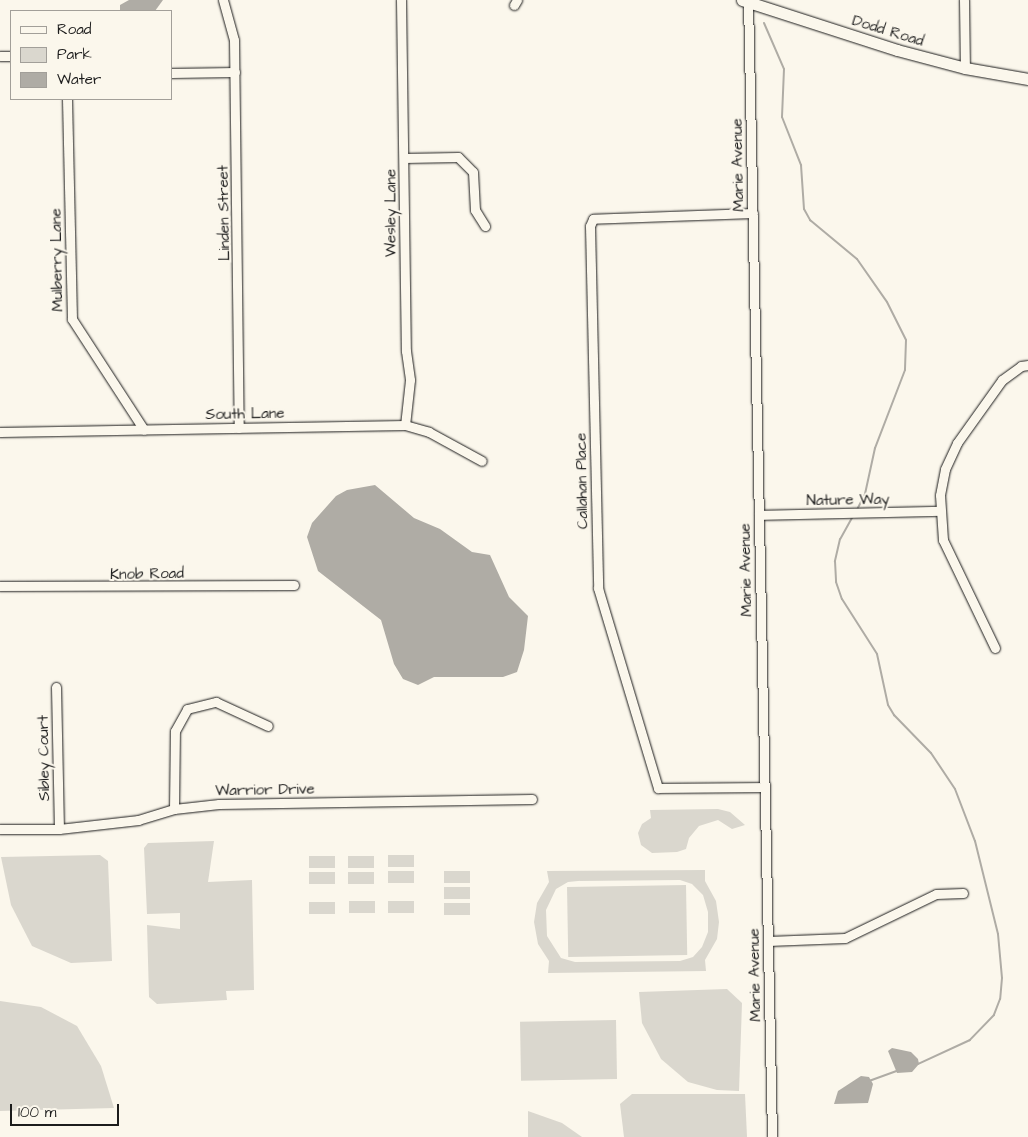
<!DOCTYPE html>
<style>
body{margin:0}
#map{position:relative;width:1028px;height:1137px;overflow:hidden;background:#fbf7ec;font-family:"Architects Daughter",sans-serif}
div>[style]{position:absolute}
.green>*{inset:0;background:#dad7ce;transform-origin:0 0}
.water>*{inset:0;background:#afaca5}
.stream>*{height:2px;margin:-1px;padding:0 1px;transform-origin:1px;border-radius:1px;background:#afaca5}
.roads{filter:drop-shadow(0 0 1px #1c1c1c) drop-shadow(0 0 1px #1c1c1c)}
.minor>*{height:9px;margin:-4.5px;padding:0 4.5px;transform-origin:4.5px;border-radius:4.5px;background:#fbf7ec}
.major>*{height:11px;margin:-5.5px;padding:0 5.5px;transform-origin:5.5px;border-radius:5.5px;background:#fbf7ec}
span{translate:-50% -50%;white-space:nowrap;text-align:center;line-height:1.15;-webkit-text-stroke:4px #fbf7ec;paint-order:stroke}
.street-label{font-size:15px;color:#1c1c1c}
.legend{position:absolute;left:10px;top:10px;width:162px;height:90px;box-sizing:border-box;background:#fbf7ec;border:1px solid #a29f99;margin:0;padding:6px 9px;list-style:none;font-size:15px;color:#1c1c1c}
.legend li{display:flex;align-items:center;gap:10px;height:25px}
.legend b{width:25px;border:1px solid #a29f99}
.scale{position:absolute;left:10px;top:1104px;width:109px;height:22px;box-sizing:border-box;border:2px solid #1c1c1c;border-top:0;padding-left:6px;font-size:15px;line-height:18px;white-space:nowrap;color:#1c1c1c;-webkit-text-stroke:4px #fbf7ec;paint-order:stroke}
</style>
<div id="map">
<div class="green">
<i style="clip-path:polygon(718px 809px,730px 812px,745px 825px,732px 829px,718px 820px,699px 826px,689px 838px,686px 849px,677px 852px,652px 853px,641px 845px,638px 833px,642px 824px,651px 818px,650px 810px)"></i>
<i style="clip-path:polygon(214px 841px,208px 882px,252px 880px,254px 990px,226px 991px,227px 1000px,157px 1004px,149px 997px,147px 925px,180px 929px,180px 913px,147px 914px,144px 848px,148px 843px)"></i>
<i style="clip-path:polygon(100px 855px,108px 861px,112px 961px,71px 963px,32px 946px,11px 905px,1px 857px)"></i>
<i style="left:414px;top:855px;width:12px;height:26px;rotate:90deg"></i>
<i style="left:335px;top:856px;width:12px;height:26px;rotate:90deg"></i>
<i style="left:348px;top:856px;width:26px;height:12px"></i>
<i style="clip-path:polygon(evenodd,705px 870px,705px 881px,716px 901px,719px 922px,717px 939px,705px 960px,706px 971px,548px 973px,549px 961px,538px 944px,534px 922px,537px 903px,549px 882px,547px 871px,705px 870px,578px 881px,680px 880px,692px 884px,703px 895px,708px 912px,708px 932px,702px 947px,693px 957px,680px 961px,575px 962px,561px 958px,547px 936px,546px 910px,556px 889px,568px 882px,578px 881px)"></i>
<i style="left:414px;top:871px;width:12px;height:26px;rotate:90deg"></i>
<i style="left:470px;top:871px;width:12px;height:26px;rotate:90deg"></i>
<i style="left:335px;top:872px;width:12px;height:26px;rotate:90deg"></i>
<i style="left:348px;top:872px;width:26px;height:12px"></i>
<i style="left:686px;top:885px;width:70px;height:119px;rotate:89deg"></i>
<i style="left:444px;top:887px;width:26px;height:12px"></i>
<i style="left:375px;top:901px;width:12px;height:26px;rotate:90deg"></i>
<i style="left:388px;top:901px;width:26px;height:12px"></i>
<i style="left:309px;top:902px;width:26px;height:12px"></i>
<i style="left:444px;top:903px;width:26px;height:12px"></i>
<i style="clip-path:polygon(727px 989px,742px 1003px,739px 1091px,717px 1090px,688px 1082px,661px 1059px,642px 1023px,639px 992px)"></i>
<i style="clip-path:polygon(0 1001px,41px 1007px,77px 1026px,101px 1066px,114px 1108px,0 1111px)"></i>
<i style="left:616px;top:1020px;width:59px;height:96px;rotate:89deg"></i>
<i style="clip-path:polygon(632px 1094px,745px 1094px,747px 1137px,624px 1137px,620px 1104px)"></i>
<i style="clip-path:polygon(528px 1111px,562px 1123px,582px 1137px,528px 1137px)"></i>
</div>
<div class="water">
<i style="clip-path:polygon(129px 0,163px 0,155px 11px,120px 11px,120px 5px)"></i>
<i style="clip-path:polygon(375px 485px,414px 518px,440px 529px,472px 552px,490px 555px,509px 597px,528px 616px,524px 650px,517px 672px,503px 677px,434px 677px,418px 685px,403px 679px,394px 664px,381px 620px,318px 571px,307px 537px,312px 523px,336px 496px,347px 490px)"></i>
<i style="clip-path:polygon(892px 1048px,911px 1052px,918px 1059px,919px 1064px,912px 1072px,897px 1073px,888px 1051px)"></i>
<i style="clip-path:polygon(861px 1076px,869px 1077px,873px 1084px,868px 1103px,834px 1104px,838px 1091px)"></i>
</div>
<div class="stream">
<i style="left:764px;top:23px;width:50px;rotate:66.5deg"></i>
<i style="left:784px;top:69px;width:48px;rotate:92.4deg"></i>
<i style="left:782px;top:117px;width:52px;rotate:68.4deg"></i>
<i style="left:801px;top:165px;width:44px;rotate:86.1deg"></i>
<i style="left:804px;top:209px;width:13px;rotate:61deg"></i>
<i style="left:810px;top:220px;width:61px;rotate:39.7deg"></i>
<i style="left:857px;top:259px;width:52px;rotate:55.1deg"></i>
<i style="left:887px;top:302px;width:42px;rotate:63.4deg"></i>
<i style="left:906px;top:340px;width:30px;rotate:92deg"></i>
<i style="left:905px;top:370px;width:84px;rotate:111deg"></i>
<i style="left:875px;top:448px;width:47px;rotate:102.3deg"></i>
<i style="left:865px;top:494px;width:18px;rotate:117deg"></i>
<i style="left:853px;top:516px;width:26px;rotate:119deg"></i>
<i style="left:840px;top:539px;width:23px;rotate:103deg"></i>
<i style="left:835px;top:561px;width:21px;rotate:87deg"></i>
<i style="left:836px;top:582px;width:18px;rotate:71deg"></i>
<i style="left:842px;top:599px;width:65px;rotate:57.5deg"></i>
<i style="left:877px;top:654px;width:52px;rotate:77.8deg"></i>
<i style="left:888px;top:705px;width:12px;rotate:59deg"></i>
<i style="left:894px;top:715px;width:53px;rotate:45.8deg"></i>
<i style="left:931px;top:753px;width:43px;rotate:56.3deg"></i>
<i style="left:955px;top:789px;width:56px;rotate:69deg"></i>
<i style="left:975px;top:841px;width:96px;rotate:76.1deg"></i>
<i style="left:998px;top:934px;width:44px;rotate:84.8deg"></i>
<i style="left:1002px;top:978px;width:21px;rotate:95deg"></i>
<i style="left:1000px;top:999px;width:17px;rotate:111deg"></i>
<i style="left:994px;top:1015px;width:35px;rotate:134deg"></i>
<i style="left:970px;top:1040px;width:57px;rotate:155.2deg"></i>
<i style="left:869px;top:1081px;width:30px;rotate:-20deg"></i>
</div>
<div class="roads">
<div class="minor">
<i style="left:223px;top:0;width:41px;rotate:74.6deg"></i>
<i style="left:234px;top:40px;width:388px;rotate:89.3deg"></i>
<i style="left:401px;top:0;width:351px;rotate:89.2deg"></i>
<i style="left:406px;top:351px;width:29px;rotate:82deg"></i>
<i style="left:410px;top:380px;width:45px;rotate:96.3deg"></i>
<i style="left:748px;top:0;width:1137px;rotate:88.79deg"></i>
<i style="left:964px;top:0;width:68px;rotate:89.2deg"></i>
<i style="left:514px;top:5px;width:6px;rotate:-59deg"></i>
<i style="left:0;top:56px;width:11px"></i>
<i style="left:171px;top:73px;width:64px;rotate:-0.9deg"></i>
<i style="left:67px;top:99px;width:220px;rotate:88.7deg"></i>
<i style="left:72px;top:319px;width:132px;rotate:57deg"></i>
<i style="left:404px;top:158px;width:54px;rotate:-1.1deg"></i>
<i style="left:458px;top:157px;width:21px;rotate:45deg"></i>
<i style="left:473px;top:172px;width:38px;rotate:87deg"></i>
<i style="left:475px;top:210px;width:19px;rotate:58deg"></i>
<i style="left:753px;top:213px;width:160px;rotate:177.9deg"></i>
<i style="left:593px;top:219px;width:8px;rotate:113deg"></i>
<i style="left:590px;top:226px;width:362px;rotate:88.7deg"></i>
<i style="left:598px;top:588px;width:209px;rotate:73.3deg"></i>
<i style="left:658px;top:788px;width:107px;rotate:-0.5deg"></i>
<i style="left:0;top:432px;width:405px;rotate:-1deg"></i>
<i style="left:405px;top:425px;width:25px;rotate:16deg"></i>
<i style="left:429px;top:432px;width:60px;rotate:28.7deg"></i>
<i style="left:759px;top:515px;width:179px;rotate:-1.3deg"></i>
<i style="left:0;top:586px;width:294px;rotate:-0.2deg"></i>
<i style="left:995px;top:648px;width:120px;rotate:-115.7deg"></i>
<i style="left:943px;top:540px;width:45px;rotate:-93.8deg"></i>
<i style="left:940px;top:495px;width:26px;rotate:-79deg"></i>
<i style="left:945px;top:469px;width:29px;rotate:-65deg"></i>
<i style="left:957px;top:443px;width:77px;rotate:-54.5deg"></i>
<i style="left:1002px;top:380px;width:24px;rotate:-36deg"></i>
<i style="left:1021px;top:366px;width:7px;rotate:-8deg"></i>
<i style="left:56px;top:687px;width:142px;rotate:88.8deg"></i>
<i style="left:174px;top:809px;width:78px;rotate:-89.3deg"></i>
<i style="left:175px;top:731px;width:25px;rotate:-61deg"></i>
<i style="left:187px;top:709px;width:30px;rotate:-14deg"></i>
<i style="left:216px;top:702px;width:57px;rotate:24.8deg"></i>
<i style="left:0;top:829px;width:59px"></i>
<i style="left:59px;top:829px;width:80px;rotate:-6.5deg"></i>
<i style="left:138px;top:820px;width:38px;rotate:-17deg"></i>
<i style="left:174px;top:809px;width:45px;rotate:-6.3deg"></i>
<i style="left:219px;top:804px;width:313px;rotate:-0.9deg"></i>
<i style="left:768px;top:941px;width:77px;rotate:-2.2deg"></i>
<i style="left:845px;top:938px;width:101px;rotate:-25.8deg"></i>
<i style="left:936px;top:894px;width:27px;rotate:-2deg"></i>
</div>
<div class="major">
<i style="left:742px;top:0;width:163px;rotate:17.9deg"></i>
<i style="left:897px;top:50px;width:70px;rotate:14.8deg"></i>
<i style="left:965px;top:68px;width:64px;rotate:9.9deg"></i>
</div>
</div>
<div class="street-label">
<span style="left:888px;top:31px;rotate:17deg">Dodd Road</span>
<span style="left:738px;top:165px;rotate:-91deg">Marie Avenue</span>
<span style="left:224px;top:213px;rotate:-91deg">Linden Street</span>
<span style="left:391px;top:213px;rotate:-90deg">Wesley Lane</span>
<span style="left:57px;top:260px;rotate:-91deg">Mulberry Lane</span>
<span style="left:245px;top:414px;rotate:-1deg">South Lane</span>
<span style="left:582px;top:481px;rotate:-91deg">Callahan Place</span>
<span style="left:848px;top:500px;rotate:-1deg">Nature Way</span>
<span style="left:746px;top:570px;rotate:-91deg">Marie Avenue</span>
<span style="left:147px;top:574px;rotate:-1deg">Knob Road</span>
<span style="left:44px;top:758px;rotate:-91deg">Sibley Court</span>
<span style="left:265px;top:790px;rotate:-1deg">Warrior Drive</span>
<span style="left:755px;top:975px;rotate:-91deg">Marie Avenue</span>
</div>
<ul class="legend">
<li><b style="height:6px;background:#fbf7ec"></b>Road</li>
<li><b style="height:14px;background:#dad7ce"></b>Park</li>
<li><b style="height:14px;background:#afaca5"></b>Water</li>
</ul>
<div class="scale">100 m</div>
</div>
